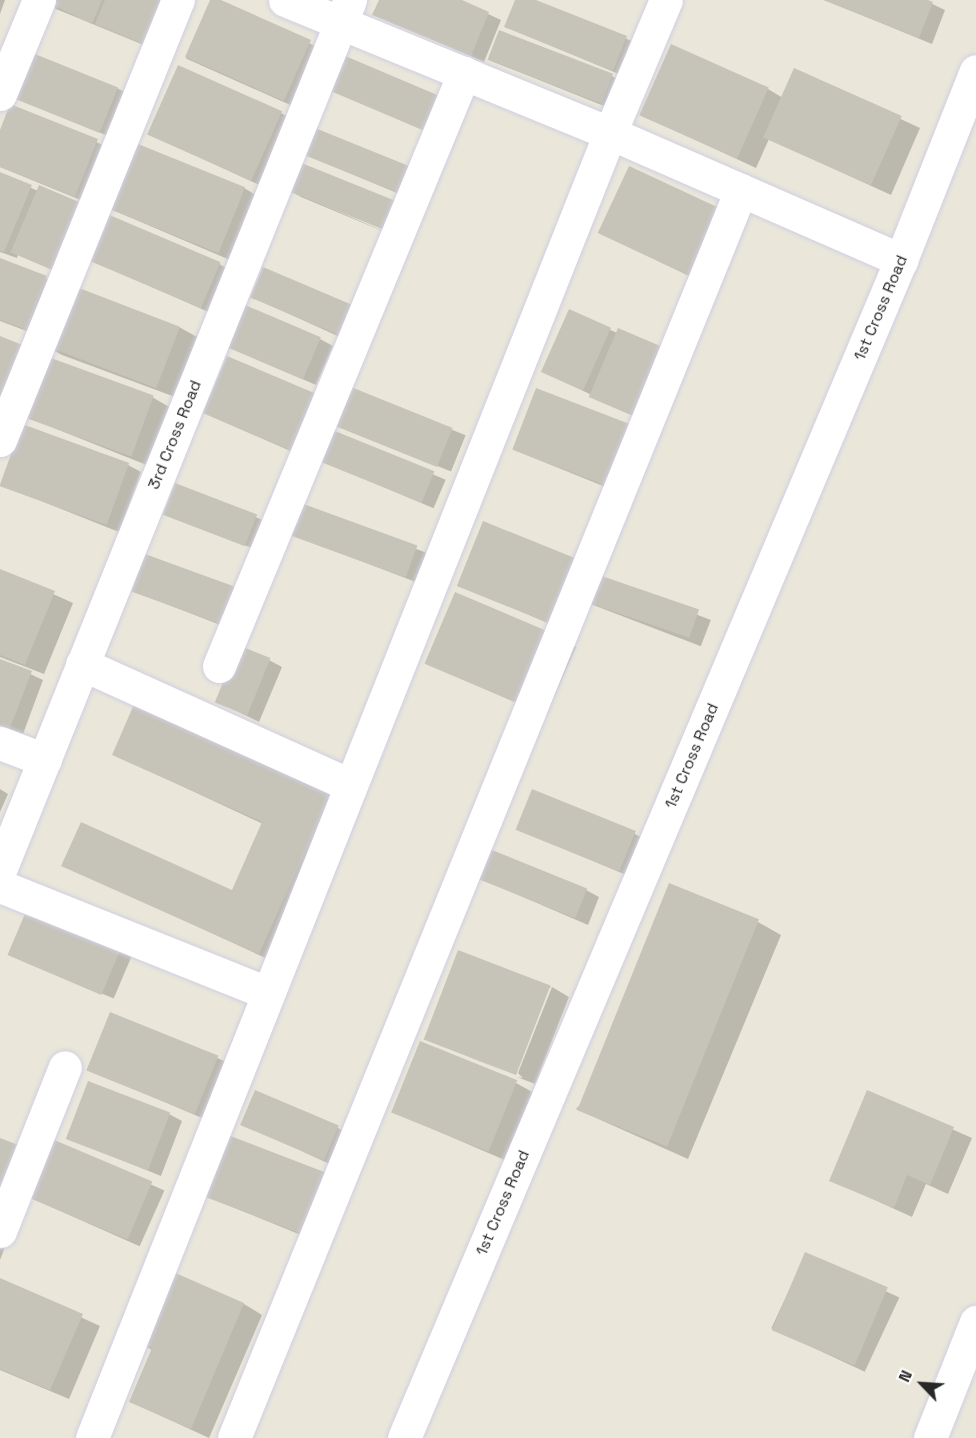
<!DOCTYPE html>
<style>
body{margin:0}
#map{position:relative;width:976px;height:1438px;overflow:hidden;background:#eae7da;font-family:"Space Grotesk",sans-serif}
div>[style]{position:absolute}
.shadow>*{inset:0;background:#0003;transform-origin:0 0}
.building>*{inset:0;background:#c6c3b9;transform-origin:0 0}
.roads{filter:drop-shadow(0 0 2px #d0cfe1) drop-shadow(0 0 2px #d0cfe1)}
.minor>*{height:33px;margin:-16.5px;padding:0 16.5px;transform-origin:16.5px;border-radius:16.5px;background:#fff}
span{translate:-50% -50%;white-space:nowrap;text-align:center;line-height:1.15;-webkit-text-stroke:4.5px #fff;paint-order:stroke}
.street-label{font-size:16px;color:#282828}
.north{position:absolute;left:892px;top:1354px;width:60px;height:60px;-webkit-text-stroke:4px #fff;paint-order:stroke;rotate:295deg;font-size:16px;font-weight:700;line-height:24px;text-align:center;color:#282828}
.north::after{content:'';display:block;margin:auto;width:21px;height:27px;background:#282828;clip-path:polygon(50% 0,100% 100%,50% 72%,0 100%)}
</style>
<div id="map">
<div class="shadow">
<i style="clip-path:polygon(0 0,5px 0,0 14px)"></i>
<i style="clip-path:polygon(44px 0,179px 0,168px 55px,56px 9px)"></i>
<i style="left:212px;top:0;width:121px;height:64px;rotate:24deg"></i>
<i style="clip-path:polygon(380px 0,458px 0,501px 20px,484px 62px,374px 14px)"></i>
<i style="clip-path:polygon(517px 0,532px 0,639px 44px,626px 77px,506px 27px)"></i>
<i style="clip-path:polygon(825px 0,924px 0,945px 10px,932px 44px)"></i>
<i style="clip-path:polygon(489px 60px,612px 76px,625px 83px,614px 110px)"></i>
<i style="clip-path:polygon(795px 70px,920px 128px,891px 195px,769px 139px,756px 168px,642px 115px,768px 89px,783px 98px)"></i>
<i style="clip-path:polygon(117px 88px,130px 95px,113px 138px,13px 97px)"></i>
<i style="clip-path:polygon(11px 106px,110px 148px,88px 203px,0 167px,0 134px)"></i>
<i style="clip-path:polygon(281px 113px,299px 123px,270px 190px,149px 134px)"></i>
<i style="clip-path:polygon(306px 155px,431px 177px,421px 203px)"></i>
<i style="clip-path:polygon(0 174px,38px 191px,65px 275px,18px 254px,17px 258px,0 252px)"></i>
<i style="clip-path:polygon(244px 188px,263px 199px,237px 263px,108px 208px)"></i>
<i style="clip-path:polygon(289px 190px,404px 240px,301px 197px)"></i>
<i style="clip-path:polygon(728px 213px,746px 224px,716px 289px,600px 233px)"></i>
<i style="clip-path:polygon(82px 256px,219px 264px,232px 271px,213px 314px)"></i>
<i style="clip-path:polygon(0 259px,59px 284px,40px 336px,0 321px)"></i>
<i style="clip-path:polygon(264px 269px,362px 347px,252px 297px)"></i>
<i style="clip-path:polygon(570px 311px,617px 333px,652px 425px,543px 371px)"></i>
<i style="clip-path:polygon(179px 327px,197px 337px,175px 397px,62px 355px,44px 345px)"></i>
<i style="clip-path:polygon(320px 339px,333px 346px,316px 385px,222px 344px)"></i>
<i style="clip-path:polygon(228px 358px,304px 457px,204px 413px)"></i>
<i style="left:346px;top:387px;width:129px;height:39px;rotate:22deg"></i>
<i style="clip-path:polygon(152px 397px,171px 408px,149px 466px,19px 414px)"></i>
<i style="clip-path:polygon(629px 425px,618px 492px,514px 450px)"></i>
<i style="left:326px;top:429px;width:130px;height:31px;rotate:23deg"></i>
<i style="clip-path:polygon(128px 465px,141px 472px,119px 532px,1px 485px)"></i>
<i style="left:176px;top:485px;width:100px;height:30px;rotate:22deg"></i>
<i style="left:299px;top:504px;width:139px;height:31px;rotate:21deg"></i>
<i style="clip-path:polygon(484px 523px,569px 632px,459px 585px)"></i>
<i style="clip-path:polygon(146px 556px,241px 633px,133px 591px)"></i>
<i style="clip-path:polygon(0 570px,73px 603px,44px 674px,0 657px)"></i>
<i style="left:596px;top:576px;width:123px;height:28px;rotate:21deg"></i>
<i style="clip-path:polygon(557px 636px,576px 647px,546px 716px,427px 663px)"></i>
<i style="clip-path:polygon(0 660px,43px 680px,23px 734px,0 725px)"></i>
<i style="clip-path:polygon(269px 660px,282px 667px,259px 722px,216px 701px)"></i>
<i style="clip-path:polygon(113px 754px,332px 792px,283px 966px,63px 865px,233px 892px,263px 824px)"></i>
<i style="clip-path:polygon(0 789px,8px 794px,0 812px)"></i>
<i style="left:533px;top:791px;width:125px;height:41px;rotate:23deg"></i>
<i style="clip-path:polygon(477px 877px,586px 890px,599px 897px,588px 925px)"></i>
<i style="left:28px;top:911px;width:113px;height:47px;rotate:23deg"></i>
<i style="clip-path:polygon(758px 922px,781px 935px,688px 1159px,576px 1109px)"></i>
<i style="clip-path:polygon(459px 952px,551px 987px,443px 1045px,514px 1076px,425px 1038px)"></i>
<i style="clip-path:polygon(552px 987px,569px 997px,535px 1084px,517px 1077px,523px 1078px,518px 1073px)"></i>
<i style="left:111px;top:1013px;width:130px;height:61px;rotate:23deg"></i>
<i style="clip-path:polygon(516px 1083px,534px 1093px,507px 1161px,393px 1112px)"></i>
<i style="clip-path:polygon(868px 1092px,972px 1138px,948px 1194px,926px 1184px,912px 1217px,831px 1180px)"></i>
<i style="clip-path:polygon(169px 1114px,182px 1121px,161px 1176px,67px 1138px)"></i>
<i style="clip-path:polygon(241px 1123px,338px 1128px,350px 1135px,336px 1167px)"></i>
<i style="clip-path:polygon(228px 1137px,318px 1242px,206px 1196px)"></i>
<i style="left:53px;top:1141px;width:122px;height:61px;rotate:24deg"></i>
<i style="clip-path:polygon(0 1210px,16px 1218px,0 1260px)"></i>
<i style="left:806px;top:1254px;width:103px;height:82px;rotate:25deg"></i>
<i style="clip-path:polygon(0 1280px,100px 1326px,69px 1399px,0 1370px)"></i>
<i style="clip-path:polygon(244px 1304px,262px 1315px,209px 1438px,131px 1402px,152px 1350px,135px 1340px)"></i>
</div>
<div class="building">
<i style="clip-path:polygon(42px 0,102px 0,92px 24px)"></i>
<i style="clip-path:polygon(105px 0,175px 0,155px 49px,95px 24px)"></i>
<i style="clip-path:polygon(210px 0,221px 0,311px 40px,284px 101px,185px 57px)"></i>
<i style="clip-path:polygon(379px 0,462px 0,489px 12px,471px 56px,372px 15px)"></i>
<i style="clip-path:polygon(515px 0,536px 0,627px 36px,613px 71px,504px 27px)"></i>
<i style="clip-path:polygon(823px 0,928px 0,933px 2px,919px 38px)"></i>
<i style="left:499px;top:30px;width:122px;height:32px;rotate:21deg"></i>
<i style="left:671px;top:44px;width:107px;height:78px;rotate:24deg"></i>
<i style="left:30px;top:52px;width:95px;height:49px;rotate:22deg"></i>
<i style="left:343px;top:55px;width:103px;height:38px;rotate:23deg"></i>
<i style="left:178px;top:65px;width:114px;height:76px;rotate:24deg"></i>
<i style="left:794px;top:68px;width:118px;height:76px;rotate:24deg"></i>
<i style="clip-path:polygon(10px 104px,98px 139px,75px 197px,0 167px,0 130px)"></i>
<i style="left:315px;top:128px;width:112px;height:29px;rotate:22deg"></i>
<i style="left:133px;top:142px;width:121px;height:71px;rotate:22deg"></i>
<i style="left:299px;top:162px;width:113px;height:31px;rotate:22deg"></i>
<i style="left:629px;top:166px;width:109px;height:74px;rotate:25deg"></i>
<i style="clip-path:polygon(0 172px,32px 185px,4px 252px,0 251px)"></i>
<i style="left:39px;top:185px;width:44px;height:73px;rotate:23deg"></i>
<i style="left:100px;top:211px;width:131px;height:50px;rotate:23deg"></i>
<i style="clip-path:polygon(0 258px,47px 276px,27px 330px,0 320px)"></i>
<i style="left:263px;top:267px;width:108px;height:33px;rotate:23deg"></i>
<i style="left:66px;top:283px;width:122px;height:66px;rotate:21deg"></i>
<i style="left:238px;top:302px;width:90px;height:46px;rotate:23deg"></i>
<i style="left:569px;top:309px;width:46px;height:69px;rotate:24deg"></i>
<i style="left:618px;top:328px;width:56px;height:75px;rotate:23deg"></i>
<i style="clip-path:polygon(0 336px,25px 346px,0 396px)"></i>
<i style="left:40px;top:354px;width:121px;height:65px;rotate:20deg"></i>
<i style="left:227px;top:356px;width:96px;height:62px;rotate:23deg"></i>
<i style="left:346px;top:385px;width:115px;height:42px;rotate:22deg"></i>
<i style="left:536px;top:388px;width:101px;height:66px;rotate:21deg"></i>
<i style="left:22px;top:424px;width:114px;height:66px;rotate:20deg"></i>
<i style="left:325px;top:427px;width:118px;height:34px;rotate:22deg"></i>
<i style="left:175px;top:483px;width:88px;height:34px;rotate:21deg"></i>
<i style="left:298px;top:502px;width:127px;height:34px;rotate:20deg"></i>
<i style="left:483px;top:521px;width:107px;height:70px;rotate:22deg"></i>
<i style="left:145px;top:554px;width:103px;height:40px;rotate:20deg"></i>
<i style="clip-path:polygon(0 569px,55px 591px,25px 665px,0 655px)"></i>
<i style="left:596px;top:574px;width:109px;height:30px;rotate:19deg"></i>
<i style="left:455px;top:592px;width:112px;height:78px;rotate:23deg"></i>
<i style="left:238px;top:645px;width:35px;height:62px;rotate:22deg"></i>
<i style="clip-path:polygon(0 659px,32px 671px,10px 728px,0 724px)"></i>
<i style="clip-path:polygon(135px 702px,333px 791px,259px 954px,61px 866px,81px 822px,232px 890px,262px 822px,112px 755px)"></i>
<i style="left:532px;top:789px;width:112px;height:44px;rotate:22deg"></i>
<i style="left:487px;top:848px;width:108px;height:32px;rotate:22deg"></i>
<i style="left:669px;top:883px;width:97px;height:245px;rotate:22deg"></i>
<i style="left:27px;top:909px;width:102px;height:50px;rotate:23deg"></i>
<i style="left:458px;top:950px;width:99px;height:96px;rotate:21deg"></i>
<i style="left:110px;top:1012px;width:117px;height:63px;rotate:22deg"></i>
<i style="left:420px;top:1041px;width:105px;height:77px;rotate:22deg"></i>
<i style="left:88px;top:1081px;width:88px;height:62px;rotate:21deg"></i>
<i style="left:255px;top:1090px;width:91px;height:38px;rotate:23deg"></i>
<i style="clip-path:polygon(867px 1090px,954px 1127px,930px 1185px,907px 1175px,894px 1208px,829px 1181px)"></i>
<i style="left:228px;top:1135px;width:108px;height:66px;rotate:21deg"></i>
<i style="clip-path:polygon(0 1138px,29px 1149px,0 1199px)"></i>
<i style="left:52px;top:1139px;width:109px;height:63px;rotate:23deg"></i>
<i style="left:805px;top:1252px;width:90px;height:85px;rotate:23deg"></i>
<i style="clip-path:polygon(164px 1268px,244px 1303px,191px 1429px,129px 1402px,152px 1348px,133px 1341px)"></i>
<i style="clip-path:polygon(0 1278px,83px 1314px,50px 1390px,0 1369px)"></i>
</div>
<div class="roads">
<div class="minor">
<i style="left:285px;top:0;width:351px;rotate:22.3deg"></i>
<i style="left:610px;top:133px;width:318px;rotate:23.6deg"></i>
<i style="left:0;top:94px;width:102px;rotate:-67.5deg"></i>
<i style="left:0;top:440px;width:475px;rotate:-68deg"></i>
<i style="left:82px;top:664px;width:294px;rotate:24.3deg"></i>
<i style="left:219px;top:666px;width:642px;rotate:-67.55deg"></i>
<i style="left:0;top:743px;width:48px;rotate:20.7deg"></i>
<i style="left:0;top:870px;width:938px;rotate:-68.09deg"></i>
<i style="left:0;top:886px;width:289px;rotate:21.8deg"></i>
<i style="left:0;top:1231px;width:176px;rotate:-68.4deg"></i>
<i style="left:92px;top:1438px;width:1404px;rotate:-68.35deg"></i>
<i style="left:610px;top:133px;width:144px;rotate:-67.2deg"></i>
<i style="left:234px;top:1438px;width:1347px;rotate:-67.89deg"></i>
<i style="left:404px;top:1438px;width:1279px;rotate:-67.13deg"></i>
<i style="left:901px;top:260px;width:203px;rotate:-68.4deg"></i>
<i style="left:930px;top:1438px;width:125px;rotate:-68.4deg"></i>
</div>
</div>
<div class="street-label">
<span style="left:881px;top:308px;rotate:-67deg">1st Cross Road</span>
<span style="left:175px;top:435px;rotate:-68deg">3rd Cross Road</span>
<span style="left:692px;top:756px;rotate:-67deg">1st Cross Road</span>
<span style="left:503px;top:1203px;rotate:-67deg">1st Cross Road</span>
</div>
<div class="north">N</div>
</div>
